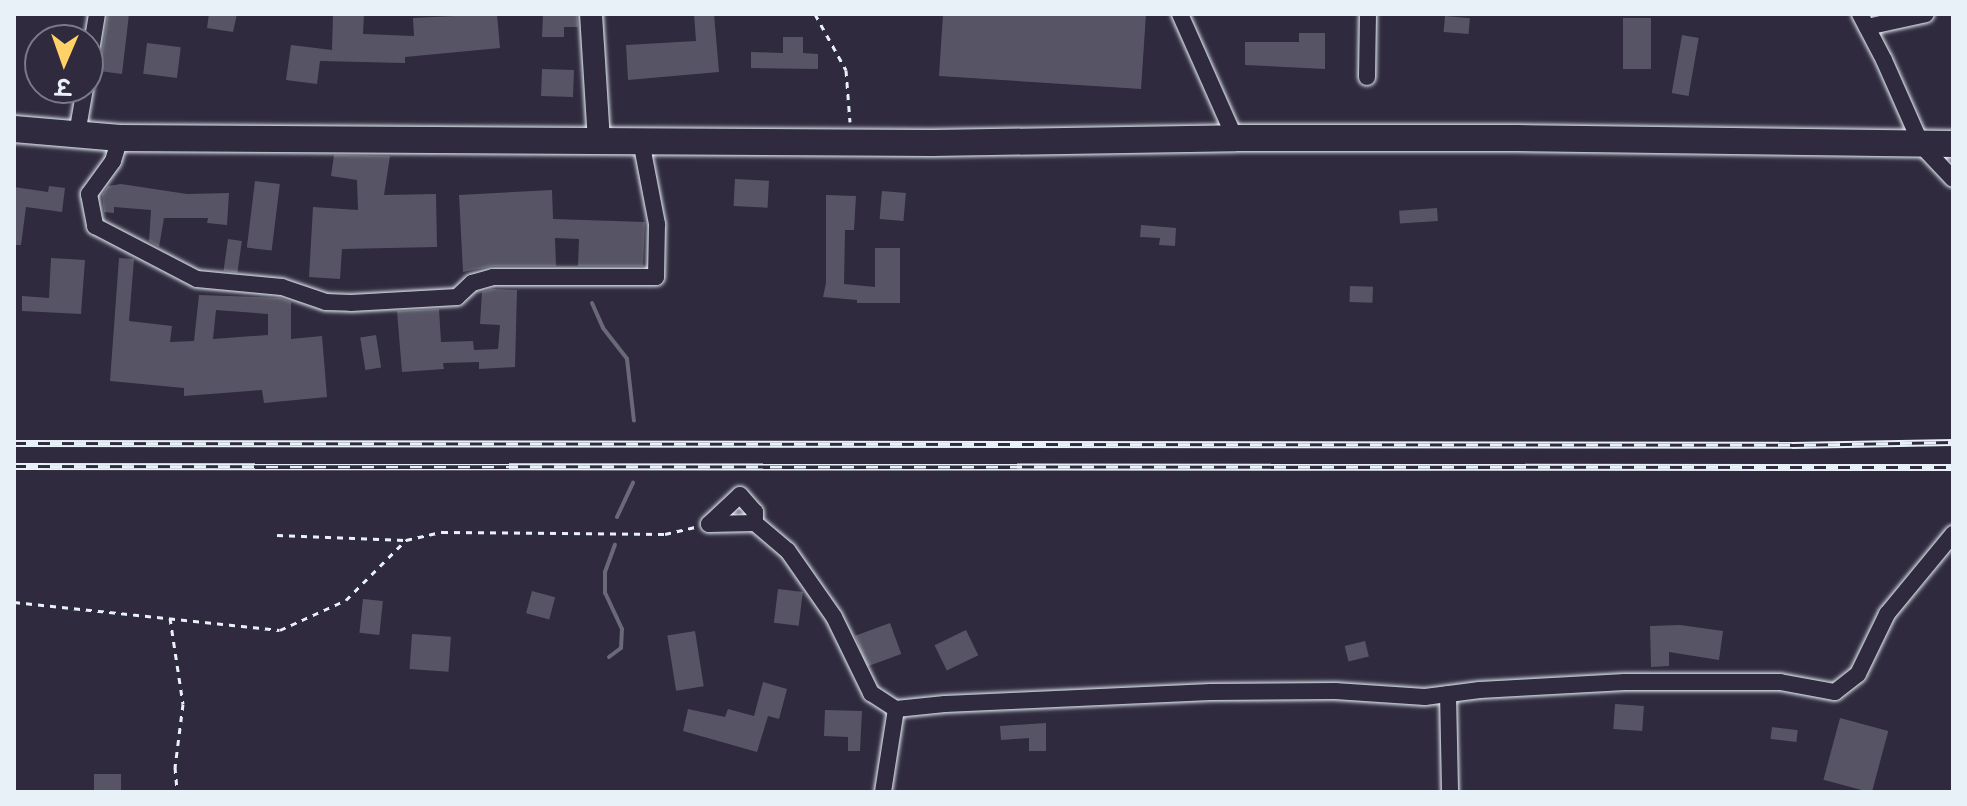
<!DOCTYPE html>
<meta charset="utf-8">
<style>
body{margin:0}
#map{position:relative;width:1967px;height:806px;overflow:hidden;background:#2f2a3d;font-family:Sriracha,"Playpen Sans Deva",sans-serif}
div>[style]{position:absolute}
.stream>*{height:4px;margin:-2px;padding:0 2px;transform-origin:2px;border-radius:2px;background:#696978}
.building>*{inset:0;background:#575565;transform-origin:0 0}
.path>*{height:3px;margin-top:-1.5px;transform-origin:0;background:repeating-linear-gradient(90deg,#e8f1f8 0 6px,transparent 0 12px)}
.roads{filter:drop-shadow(0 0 2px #e8f1f8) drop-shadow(0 0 2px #e8f1f8)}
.minor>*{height:16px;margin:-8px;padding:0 8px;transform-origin:8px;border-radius:8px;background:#2f2a3d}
.tertiary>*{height:22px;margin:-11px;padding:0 11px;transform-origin:11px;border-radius:11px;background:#2f2a3d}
.primary>*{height:26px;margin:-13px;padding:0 13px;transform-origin:13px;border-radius:13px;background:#2f2a3d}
.rail>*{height:7px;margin-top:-3.5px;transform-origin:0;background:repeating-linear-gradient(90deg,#2f2a3d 0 12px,#e8f1f8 0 24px);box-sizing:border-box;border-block:2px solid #e8f1f8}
span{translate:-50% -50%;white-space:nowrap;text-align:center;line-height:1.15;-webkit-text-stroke:7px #2f2a3d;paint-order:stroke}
.frame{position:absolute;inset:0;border:16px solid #e8f1f8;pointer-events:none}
.north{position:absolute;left:24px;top:24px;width:80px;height:80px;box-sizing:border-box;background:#2f2a3d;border:2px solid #797a88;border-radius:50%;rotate:182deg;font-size:22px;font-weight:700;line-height:32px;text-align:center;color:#e8f1f8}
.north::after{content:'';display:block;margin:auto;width:28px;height:36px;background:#ffd166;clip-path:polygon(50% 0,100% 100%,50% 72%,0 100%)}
</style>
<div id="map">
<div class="stream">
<i style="left:592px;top:303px;width:27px;rotate:66deg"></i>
<i style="left:603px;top:328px;width:39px;rotate:52deg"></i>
<i style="left:627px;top:359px;width:62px;rotate:83.6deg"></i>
<i style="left:617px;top:517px;width:38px;rotate:-65deg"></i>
<i style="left:609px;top:657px;width:15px;rotate:-37deg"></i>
<i style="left:621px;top:648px;width:19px;rotate:-87deg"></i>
<i style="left:622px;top:629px;width:40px;rotate:-115deg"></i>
<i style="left:605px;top:593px;width:21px;rotate:-90deg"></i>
<i style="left:605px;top:572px;width:29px;rotate:-70deg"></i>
</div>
<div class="building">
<i style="clip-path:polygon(108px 14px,129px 14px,122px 74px,99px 71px)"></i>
<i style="clip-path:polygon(209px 14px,237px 14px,233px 32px,207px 28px)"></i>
<i style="clip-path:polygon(333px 14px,364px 14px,363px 34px,414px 36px,413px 18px,497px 14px,500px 48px,405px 57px,405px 63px,320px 61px,317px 84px,286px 80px,291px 45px,332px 50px)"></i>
<i style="clip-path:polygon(543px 14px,577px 14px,578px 27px,564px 27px,564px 37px,542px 37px)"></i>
<i style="clip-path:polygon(694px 14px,714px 14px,719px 72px,628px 80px,626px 45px,696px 41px)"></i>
<i style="clip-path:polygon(943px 14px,1146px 14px,1141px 89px,939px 76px)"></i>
<i style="left:1445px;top:16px;width:25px;height:16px;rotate:5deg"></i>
<i style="left:1623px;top:18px;width:28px;height:51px"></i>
<i style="clip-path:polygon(1299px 33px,1325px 33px,1325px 69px,1245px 65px,1245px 42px,1299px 42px)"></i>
<i style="left:1682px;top:35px;width:17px;height:59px;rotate:10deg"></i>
<i style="clip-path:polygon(783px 37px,803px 37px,803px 53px,818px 54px,818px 69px,751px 68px,751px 52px,783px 53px)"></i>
<i style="left:147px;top:43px;width:34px;height:31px;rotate:7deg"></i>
<i style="left:542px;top:69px;width:32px;height:27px;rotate:2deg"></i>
<i style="clip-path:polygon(334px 155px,390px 156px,384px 195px,436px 194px,437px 247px,342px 249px,340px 279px,309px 277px,313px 207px,358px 210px,357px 180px,331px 176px)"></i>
<i style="left:735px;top:179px;width:34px;height:27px;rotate:3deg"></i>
<i style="left:255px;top:181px;width:25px;height:67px;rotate:7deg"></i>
<i style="clip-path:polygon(121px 184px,187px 194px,229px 193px,227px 225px,207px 223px,208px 218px,164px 218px,159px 247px,149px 241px,151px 210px,114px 207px,114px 213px,104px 212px,102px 195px,108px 186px)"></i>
<i style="clip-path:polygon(49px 186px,65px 188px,62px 212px,26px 207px,21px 245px,14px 245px,14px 187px,48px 192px)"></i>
<i style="clip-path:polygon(552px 190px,553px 219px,645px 222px,643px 266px,578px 266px,579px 239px,555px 238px,556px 266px,493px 266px,463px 272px,459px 195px)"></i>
<i style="left:882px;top:191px;width:24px;height:28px;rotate:5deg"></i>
<i style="clip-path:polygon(826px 195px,856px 196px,854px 230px,845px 230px,844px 284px,875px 287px,875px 248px,900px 248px,900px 303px,857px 303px,857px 300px,823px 297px,826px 283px)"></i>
<i style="left:1437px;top:208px;width:13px;height:38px;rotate:86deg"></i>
<i style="clip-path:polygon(1141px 225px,1176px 228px,1175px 246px,1159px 245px,1160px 238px,1140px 237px)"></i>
<i style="left:228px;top:239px;width:14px;height:32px;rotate:8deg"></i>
<i style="clip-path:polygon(51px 258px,85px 260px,81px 314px,22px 311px,22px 296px,49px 298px)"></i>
<i style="clip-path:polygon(evenodd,119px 258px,134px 259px,129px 321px,172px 326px,170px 342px,194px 341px,199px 295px,280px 298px,291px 302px,291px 339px,322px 336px,327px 397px,264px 403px,262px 390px,184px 396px,184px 388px,110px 381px,119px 258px,216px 310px,268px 314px,268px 335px,213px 339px,216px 310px)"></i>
<i style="left:1350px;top:286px;width:23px;height:16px;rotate:2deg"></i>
<i style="clip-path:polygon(492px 289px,517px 290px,515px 367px,479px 369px,479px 362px,443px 363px,444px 369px,402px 372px,397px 311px,439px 309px,441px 342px,473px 341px,474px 350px,498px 349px,500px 325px,480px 324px,482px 292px)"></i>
<i style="left:376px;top:335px;width:33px;height:16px;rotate:81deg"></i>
<i style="left:778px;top:589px;width:25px;height:34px;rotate:7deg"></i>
<i style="left:532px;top:591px;width:24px;height:23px;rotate:15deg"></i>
<i style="left:363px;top:599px;width:20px;height:34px;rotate:6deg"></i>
<i style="left:890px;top:623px;width:33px;height:37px;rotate:70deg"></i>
<i style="clip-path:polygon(1680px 625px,1723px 631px,1719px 660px,1669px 652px,1669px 666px,1651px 667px,1650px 626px)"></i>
<i style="left:966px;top:630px;width:28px;height:35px;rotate:64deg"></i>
<i style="left:695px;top:631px;width:56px;height:28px;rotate:81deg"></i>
<i style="left:412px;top:634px;width:39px;height:35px;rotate:4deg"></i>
<i style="left:1365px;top:641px;width:16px;height:21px;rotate:76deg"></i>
<i style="clip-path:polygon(763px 682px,787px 689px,779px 719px,768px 716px,757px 752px,683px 731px,688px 709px,725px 717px,728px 709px,754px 716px)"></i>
<i style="left:1615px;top:704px;width:29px;height:25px;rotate:4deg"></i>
<i style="clip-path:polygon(825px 710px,862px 711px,860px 751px,848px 751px,848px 737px,824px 736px)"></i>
<i style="left:1840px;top:718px;width:50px;height:64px;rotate:15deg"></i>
<i style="clip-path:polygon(1046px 723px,1046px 751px,1029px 751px,1029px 738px,1001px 740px,1000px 726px)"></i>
<i style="left:1772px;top:727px;width:26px;height:12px;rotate:7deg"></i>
<i style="left:121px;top:774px;width:18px;height:27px;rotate:90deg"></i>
</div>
<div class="path">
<i style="left:815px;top:14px;width:64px;rotate:61deg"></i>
<i style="left:846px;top:70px;width:52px;rotate:85.6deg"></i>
<i style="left:277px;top:535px;width:128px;rotate:2.2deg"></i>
<i style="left:14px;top:602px;width:267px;rotate:6deg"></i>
<i style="left:280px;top:630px;width:72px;rotate:-24.4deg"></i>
<i style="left:346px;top:600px;width:85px;rotate:-45deg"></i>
<i style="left:406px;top:540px;width:37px;rotate:-13deg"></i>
<i style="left:442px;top:532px;width:223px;rotate:0.5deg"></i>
<i style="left:665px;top:534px;width:32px;rotate:-13deg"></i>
<i style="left:170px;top:618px;width:87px;rotate:81.4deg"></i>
<i style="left:183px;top:704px;width:64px;rotate:97.2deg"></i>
<i style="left:175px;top:767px;width:25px;rotate:85deg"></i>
</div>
<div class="roads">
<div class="minor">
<i style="left:1180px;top:14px;width:136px;rotate:66.1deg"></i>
<i style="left:1860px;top:14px;width:52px;rotate:62.4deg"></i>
<i style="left:1884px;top:60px;width:94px;rotate:66.2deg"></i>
<i style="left:1922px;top:146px;width:45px;rotate:46.8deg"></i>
<i style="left:1867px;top:27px;width:60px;rotate:-12.4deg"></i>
<i style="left:88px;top:69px;width:56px;rotate:-80.7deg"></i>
<i style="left:1367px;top:77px;width:63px;rotate:-89.1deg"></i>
<i style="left:77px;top:134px;width:47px;rotate:-80.1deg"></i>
<i style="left:120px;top:138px;width:24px;rotate:107deg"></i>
<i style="left:113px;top:161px;width:41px;rotate:126deg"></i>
<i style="left:89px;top:194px;width:33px;rotate:79deg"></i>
<i style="left:95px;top:226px;width:115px;rotate:27.5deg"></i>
<i style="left:197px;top:279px;width:85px;rotate:5.4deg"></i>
<i style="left:282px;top:287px;width:46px;rotate:18.8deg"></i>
<i style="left:326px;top:302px;width:25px;rotate:2deg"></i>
<i style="left:351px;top:303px;width:106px;rotate:-3.2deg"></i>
<i style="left:457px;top:297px;width:21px;rotate:-43deg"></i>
<i style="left:472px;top:283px;width:22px;rotate:-16deg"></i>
<i style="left:493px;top:277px;width:163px"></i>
<i style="left:656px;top:277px;width:53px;rotate:-88.9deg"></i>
<i style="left:657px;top:224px;width:85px;rotate:-100.9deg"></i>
<i style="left:709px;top:524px;width:42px;rotate:-43.1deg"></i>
<i style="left:740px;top:495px;width:23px;rotate:49deg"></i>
<i style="left:755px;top:512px;width:11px;rotate:90deg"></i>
<i style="left:755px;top:523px;width:43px;rotate:40.3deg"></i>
<i style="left:788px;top:551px;width:80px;rotate:55.1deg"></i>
<i style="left:834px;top:617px;width:85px;rotate:64deg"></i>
<i style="left:871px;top:693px;width:30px;rotate:33deg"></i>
<i style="left:709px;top:524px;width:46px;rotate:-1.2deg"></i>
<i style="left:1448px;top:694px;width:98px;rotate:88.8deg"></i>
<i style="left:883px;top:792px;width:84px;rotate:-81.1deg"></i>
<i style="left:896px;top:709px;width:49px;rotate:-5.8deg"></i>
<i style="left:945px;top:704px;width:266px;rotate:-2.6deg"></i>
<i style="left:1211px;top:692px;width:124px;rotate:-0.5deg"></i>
<i style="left:1335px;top:691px;width:90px;rotate:3.8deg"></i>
<i style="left:1425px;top:697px;width:55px;rotate:-7.3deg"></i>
<i style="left:1480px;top:690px;width:145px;rotate:-3.2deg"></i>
<i style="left:1625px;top:682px;width:155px"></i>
<i style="left:1780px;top:682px;width:56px;rotate:10.3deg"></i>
<i style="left:1835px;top:692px;width:29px;rotate:-38deg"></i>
<i style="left:1858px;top:674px;width:67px;rotate:-64.2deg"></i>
<i style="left:1887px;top:614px;width:104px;rotate:-50.5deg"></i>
</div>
<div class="tertiary">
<i style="left:591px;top:14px;width:127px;rotate:86.4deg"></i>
</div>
<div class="primary">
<i style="left:14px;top:129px;width:106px;rotate:4.9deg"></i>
<i style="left:120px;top:138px;width:812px;rotate:0.35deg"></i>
<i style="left:932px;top:143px;width:303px;rotate:-0.9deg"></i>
<i style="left:1235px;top:138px;width:282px"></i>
<i style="left:1517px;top:138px;width:436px;rotate:0.8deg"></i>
</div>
</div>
<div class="rail">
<i style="left:14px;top:443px;width:1778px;rotate:0.06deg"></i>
<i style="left:1792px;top:445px;width:161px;rotate:-1.1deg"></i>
<i style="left:14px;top:466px;width:1939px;rotate:0.03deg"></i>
</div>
<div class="frame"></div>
<div class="north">उ</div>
</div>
